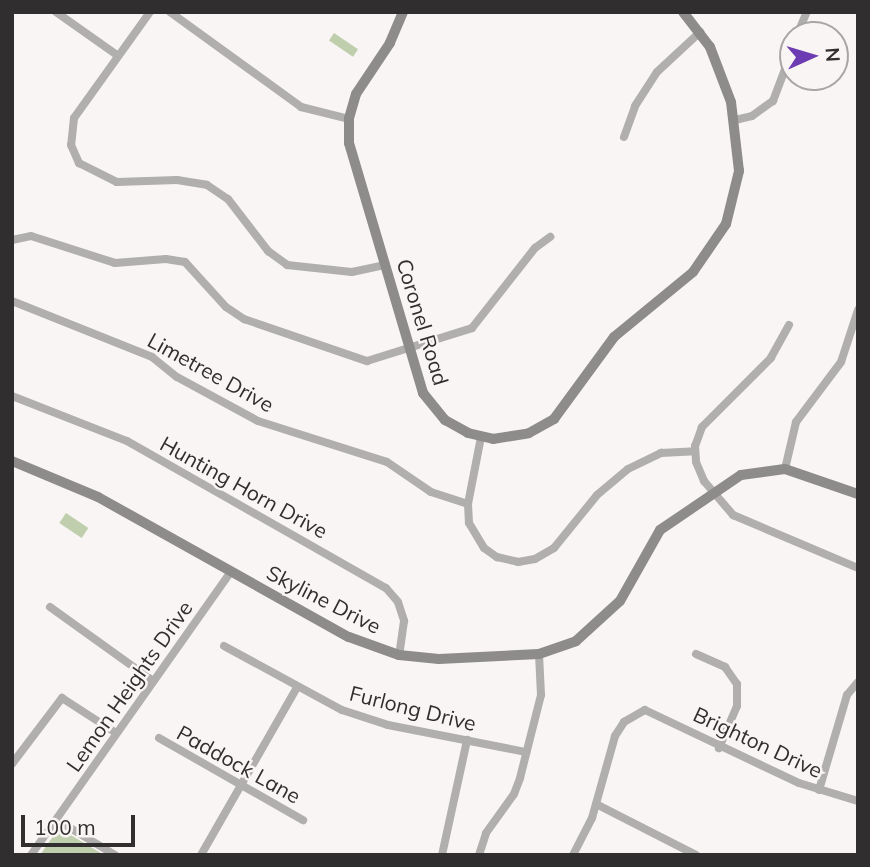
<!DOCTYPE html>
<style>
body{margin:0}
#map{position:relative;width:870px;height:867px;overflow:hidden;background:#f9f5f4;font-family:Mulish,sans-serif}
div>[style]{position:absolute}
.green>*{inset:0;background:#bfceac;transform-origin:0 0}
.street>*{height:8px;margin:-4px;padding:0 4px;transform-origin:4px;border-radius:4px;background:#b0afae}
.secondary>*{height:10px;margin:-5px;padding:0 5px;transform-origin:5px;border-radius:5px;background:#8e8c8a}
span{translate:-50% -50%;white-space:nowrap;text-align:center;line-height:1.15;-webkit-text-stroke:5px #f9f5f4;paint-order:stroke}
.street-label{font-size:21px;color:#302e2e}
.frame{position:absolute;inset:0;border:14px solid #302e2e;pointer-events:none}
.north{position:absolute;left:779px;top:21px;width:70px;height:70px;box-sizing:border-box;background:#f9f5f4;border:2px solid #a9a5a5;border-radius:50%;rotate:86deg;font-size:19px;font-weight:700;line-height:28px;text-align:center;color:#302e2e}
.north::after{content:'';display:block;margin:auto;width:24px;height:32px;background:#6d3bb2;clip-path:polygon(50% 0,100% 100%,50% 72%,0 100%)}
.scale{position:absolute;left:21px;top:815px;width:114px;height:32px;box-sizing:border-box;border:4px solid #302e2e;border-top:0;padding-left:9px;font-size:21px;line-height:24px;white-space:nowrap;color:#302e2e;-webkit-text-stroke:5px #f9f5f4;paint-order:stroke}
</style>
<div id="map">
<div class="green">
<i style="left:334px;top:33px;width:29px;height:9px;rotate:34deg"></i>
<i style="left:66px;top:513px;width:27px;height:12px;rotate:34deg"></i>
<i style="clip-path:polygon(59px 828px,104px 855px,40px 855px)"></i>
</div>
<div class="street">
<i style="left:56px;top:12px;width:75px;rotate:35.2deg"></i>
<i style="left:150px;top:12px;width:130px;rotate:125.6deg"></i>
<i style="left:74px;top:118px;width:27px;rotate:96deg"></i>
<i style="left:71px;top:145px;width:20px;rotate:66deg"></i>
<i style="left:79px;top:163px;width:42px;rotate:26.6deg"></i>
<i style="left:117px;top:182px;width:60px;rotate:-1.9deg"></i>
<i style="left:177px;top:180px;width:30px;rotate:9deg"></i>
<i style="left:207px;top:185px;width:25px;rotate:34deg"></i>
<i style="left:228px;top:199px;width:66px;rotate:52.4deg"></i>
<i style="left:268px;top:251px;width:24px;rotate:36deg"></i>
<i style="left:287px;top:265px;width:65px;rotate:6.1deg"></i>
<i style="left:352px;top:272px;width:33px;rotate:-12deg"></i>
<i style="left:170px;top:12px;width:162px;rotate:35.9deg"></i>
<i style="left:301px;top:107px;width:49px;rotate:14deg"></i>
<i style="left:797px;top:35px;width:25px;rotate:-67deg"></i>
<i style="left:735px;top:120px;width:17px;rotate:-13deg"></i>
<i style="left:752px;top:116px;width:26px;rotate:-36deg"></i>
<i style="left:773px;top:101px;width:57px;rotate:-69.3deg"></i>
<i style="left:624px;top:137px;width:33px;rotate:-70deg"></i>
<i style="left:635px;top:106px;width:40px;rotate:-57.1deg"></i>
<i style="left:657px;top:72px;width:59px;rotate:-42.9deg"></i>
<i style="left:12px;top:240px;width:19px;rotate:-12deg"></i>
<i style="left:31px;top:236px;width:88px;rotate:17.8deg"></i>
<i style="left:115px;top:263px;width:51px;rotate:-4.5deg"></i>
<i style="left:166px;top:259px;width:19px;rotate:9deg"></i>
<i style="left:185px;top:262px;width:61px;rotate:47.7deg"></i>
<i style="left:226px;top:307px;width:22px;rotate:34deg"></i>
<i style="left:244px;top:319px;width:130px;rotate:18.9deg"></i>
<i style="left:367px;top:361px;width:110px;rotate:-17.4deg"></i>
<i style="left:472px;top:328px;width:102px;rotate:-51.8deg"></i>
<i style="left:535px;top:248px;width:19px;rotate:-36deg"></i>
<i style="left:12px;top:301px;width:151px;rotate:21.8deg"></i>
<i style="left:152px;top:357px;width:32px;rotate:39deg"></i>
<i style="left:177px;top:377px;width:92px;rotate:28.5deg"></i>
<i style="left:258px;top:421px;width:135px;rotate:17.6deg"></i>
<i style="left:387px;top:462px;width:53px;rotate:34.3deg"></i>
<i style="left:431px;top:492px;width:39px;rotate:18deg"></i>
<i style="left:789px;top:325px;width:38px;rotate:119deg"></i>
<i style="left:771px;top:358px;width:98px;rotate:135deg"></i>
<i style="left:702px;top:427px;width:20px;rotate:110deg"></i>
<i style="left:695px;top:446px;width:16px;rotate:86deg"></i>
<i style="left:696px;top:462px;width:21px;rotate:67deg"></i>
<i style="left:704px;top:481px;width:45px;rotate:49.5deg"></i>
<i style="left:733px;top:515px;width:136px;rotate:23deg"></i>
<i style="left:12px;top:396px;width:123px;rotate:21.4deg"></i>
<i style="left:127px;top:441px;width:298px;rotate:29.6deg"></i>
<i style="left:386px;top:588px;width:18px;rotate:49deg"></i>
<i style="left:398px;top:602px;width:20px;rotate:72deg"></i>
<i style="left:404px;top:621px;width:34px;rotate:98deg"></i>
<i style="left:481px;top:437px;width:68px;rotate:101deg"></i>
<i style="left:468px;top:504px;width:19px;rotate:87deg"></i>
<i style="left:469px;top:523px;width:29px;rotate:59deg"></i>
<i style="left:484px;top:548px;width:16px;rotate:35deg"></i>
<i style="left:497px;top:557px;width:22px;rotate:13deg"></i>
<i style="left:518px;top:562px;width:17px;rotate:-10deg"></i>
<i style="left:535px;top:559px;width:22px;rotate:-30deg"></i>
<i style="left:554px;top:548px;width:68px;rotate:-50.9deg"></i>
<i style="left:597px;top:495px;width:40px;rotate:-40deg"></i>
<i style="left:628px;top:469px;width:37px;rotate:-26deg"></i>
<i style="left:661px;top:453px;width:34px;rotate:-3deg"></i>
<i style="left:785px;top:469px;width:48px;rotate:-76.8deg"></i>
<i style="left:796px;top:422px;width:75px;rotate:-53.1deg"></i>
<i style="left:841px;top:362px;width:55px;rotate:-71.9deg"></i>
<i style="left:50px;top:607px;width:127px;rotate:35.7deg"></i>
<i style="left:224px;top:646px;width:134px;rotate:28.5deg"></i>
<i style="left:342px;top:710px;width:48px;rotate:18.1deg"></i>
<i style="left:388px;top:725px;width:141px;rotate:11.1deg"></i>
<i style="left:696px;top:654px;width:32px;rotate:24deg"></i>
<i style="left:725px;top:667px;width:21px;rotate:55deg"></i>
<i style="left:737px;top:684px;width:22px;rotate:90deg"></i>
<i style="left:737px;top:706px;width:46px;rotate:113.2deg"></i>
<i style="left:159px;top:738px;width:166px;rotate:29.7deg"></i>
<i style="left:12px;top:764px;width:83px;rotate:-52.9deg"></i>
<i style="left:62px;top:698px;width:64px;rotate:32.9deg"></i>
<i style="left:819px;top:790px;width:99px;rotate:-73.6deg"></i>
<i style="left:847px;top:695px;width:17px;rotate:-50deg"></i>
<i style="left:596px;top:804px;width:112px;rotate:27deg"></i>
<i style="left:57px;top:820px;width:68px;rotate:31.1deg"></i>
<i style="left:31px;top:855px;width:347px;rotate:-54.8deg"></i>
<i style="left:201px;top:855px;width:191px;rotate:-60.2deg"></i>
<i style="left:442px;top:855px;width:118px;rotate:-77.7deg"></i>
<i style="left:479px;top:855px;width:23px;rotate:-72deg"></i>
<i style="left:486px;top:833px;width:48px;rotate:-54.3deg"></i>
<i style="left:514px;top:794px;width:17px;rotate:-69deg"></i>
<i style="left:520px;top:778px;width:86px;rotate:-75.8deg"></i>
<i style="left:541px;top:695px;width:41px;rotate:-92.8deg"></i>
<i style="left:573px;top:855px;width:42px;rotate:-62.8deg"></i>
<i style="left:592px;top:818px;width:85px;rotate:-74.3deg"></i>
<i style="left:615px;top:736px;width:17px;rotate:-57deg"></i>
<i style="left:624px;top:722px;width:24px;rotate:-30deg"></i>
<i style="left:645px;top:710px;width:170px;rotate:25.4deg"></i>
<i style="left:799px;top:783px;width:62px;rotate:17deg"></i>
</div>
<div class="secondary">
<i style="left:403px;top:12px;width:34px;rotate:113deg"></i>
<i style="left:390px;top:43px;width:61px;rotate:123.7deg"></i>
<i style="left:356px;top:94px;width:26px;rotate:106deg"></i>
<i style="left:349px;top:119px;width:24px;rotate:90deg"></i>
<i style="left:349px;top:143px;width:261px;rotate:73.5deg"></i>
<i style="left:423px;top:393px;width:35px;rotate:51deg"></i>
<i style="left:445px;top:420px;width:26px;rotate:29deg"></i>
<i style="left:468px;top:433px;width:26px;rotate:13deg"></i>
<i style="left:493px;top:439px;width:36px;rotate:-9deg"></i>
<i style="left:529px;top:433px;width:29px;rotate:-29deg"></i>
<i style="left:554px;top:419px;width:102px;rotate:-53.8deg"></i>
<i style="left:614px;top:337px;width:102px;rotate:-39.4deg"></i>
<i style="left:693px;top:272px;width:58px;rotate:-55.5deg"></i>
<i style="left:726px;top:224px;width:55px;rotate:-76.2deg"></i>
<i style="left:739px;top:171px;width:69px;rotate:-96.6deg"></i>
<i style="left:731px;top:102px;width:59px;rotate:-110.9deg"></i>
<i style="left:710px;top:47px;width:44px;rotate:-127.6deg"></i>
<i style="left:12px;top:461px;width:93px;rotate:22.7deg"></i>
<i style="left:98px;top:497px;width:287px;rotate:29.2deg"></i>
<i style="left:349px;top:637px;width:53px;rotate:19.8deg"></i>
<i style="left:399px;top:655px;width:40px;rotate:5.7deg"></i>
<i style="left:439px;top:659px;width:100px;rotate:-2.9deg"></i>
<i style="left:539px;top:654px;width:39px;rotate:-19deg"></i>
<i style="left:576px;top:641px;width:59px;rotate:-42.3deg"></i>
<i style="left:620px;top:601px;width:81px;rotate:-60.6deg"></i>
<i style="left:660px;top:530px;width:98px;rotate:-34.2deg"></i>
<i style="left:741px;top:475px;width:44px;rotate:-7.8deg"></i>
<i style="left:785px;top:469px;width:77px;rotate:18.9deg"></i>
</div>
<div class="street-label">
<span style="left:423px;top:322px;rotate:73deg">Coronel Road</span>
<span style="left:211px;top:372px;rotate:29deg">Limetree Drive</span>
<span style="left:244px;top:487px;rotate:29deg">Hunting Horn Drive</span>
<span style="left:324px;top:599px;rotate:27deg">Skyline Drive</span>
<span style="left:129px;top:686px;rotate:-55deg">Lemon Heights Drive</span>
<span style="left:413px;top:708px;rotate:14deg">Furlong Drive</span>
<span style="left:758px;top:742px;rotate:25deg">Brighton Drive</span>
<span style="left:239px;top:764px;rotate:29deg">Paddock Lane</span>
</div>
<div class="frame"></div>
<div class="north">N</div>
<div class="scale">100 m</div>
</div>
